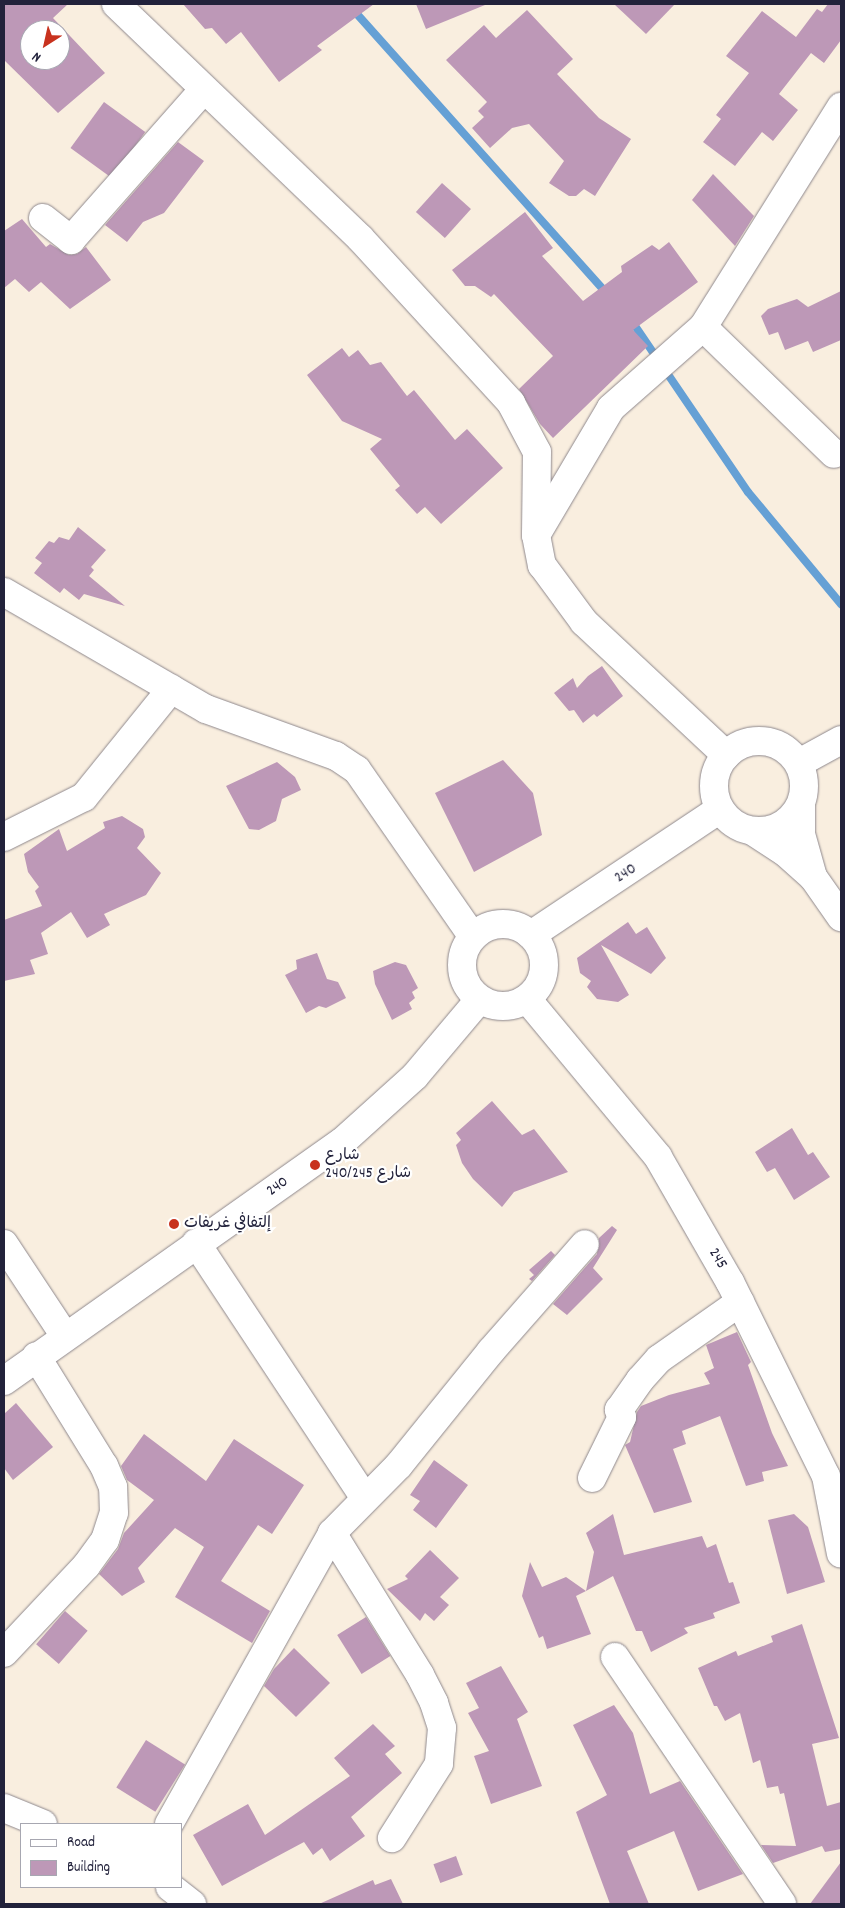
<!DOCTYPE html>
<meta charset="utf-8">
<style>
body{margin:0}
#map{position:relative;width:845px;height:1908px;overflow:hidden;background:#f9eedf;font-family:Dekko,"Playpen Sans Arabic",sans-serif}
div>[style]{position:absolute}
.stream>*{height:8px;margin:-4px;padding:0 4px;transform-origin:4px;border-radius:4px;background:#65a0d5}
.building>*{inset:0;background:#bd98b7;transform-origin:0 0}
.roads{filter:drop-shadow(0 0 1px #8e888d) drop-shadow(0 0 1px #8e888d)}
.minor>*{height:28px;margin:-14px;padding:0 14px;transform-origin:14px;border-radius:14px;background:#fff}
.minor>.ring{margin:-14px;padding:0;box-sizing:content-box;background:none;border:28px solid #fff;border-radius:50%}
.dots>*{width:14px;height:14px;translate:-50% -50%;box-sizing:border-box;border:2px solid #fff;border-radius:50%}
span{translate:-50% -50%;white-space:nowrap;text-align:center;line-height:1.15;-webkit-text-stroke:4.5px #fff;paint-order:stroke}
.street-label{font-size:16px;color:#22223b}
.poi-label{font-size:16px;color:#22223b}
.left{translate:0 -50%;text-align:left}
.frame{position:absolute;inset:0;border:5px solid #22223b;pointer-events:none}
.legend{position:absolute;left:20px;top:1823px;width:162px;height:65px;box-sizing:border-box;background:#fff;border:1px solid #a7a7b1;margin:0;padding:6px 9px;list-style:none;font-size:15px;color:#22223b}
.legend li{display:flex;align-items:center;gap:10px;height:25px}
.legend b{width:25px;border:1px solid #a7a7b1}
.north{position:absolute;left:20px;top:20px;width:50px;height:50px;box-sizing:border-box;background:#fff;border:1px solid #a7a7b1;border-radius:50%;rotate:215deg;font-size:14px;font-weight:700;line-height:20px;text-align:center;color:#22223b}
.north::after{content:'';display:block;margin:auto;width:18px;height:22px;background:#c8321e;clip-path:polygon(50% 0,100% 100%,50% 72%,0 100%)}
</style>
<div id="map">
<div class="stream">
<i style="left:348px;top:4px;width:390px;rotate:48.2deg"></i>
<i style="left:631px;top:320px;width:208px;rotate:55.8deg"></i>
<i style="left:748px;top:492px;width:146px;rotate:50.3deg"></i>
</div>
<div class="building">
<i style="clip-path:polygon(evenodd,4px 4px,68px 4px,53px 18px,105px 73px,58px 113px,4px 60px,4px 4px,30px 30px,60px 30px,60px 60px,30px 60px,30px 30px)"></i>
<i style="clip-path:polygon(183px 4px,374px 4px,317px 46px,322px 50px,279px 82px,241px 32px,226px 44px,212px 28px,205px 29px)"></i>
<i style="clip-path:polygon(416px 4px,485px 4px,485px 5px,426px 29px)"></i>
<i style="clip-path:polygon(614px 4px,675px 4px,646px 34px)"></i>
<i style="clip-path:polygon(828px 4px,841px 4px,841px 40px,824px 63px,811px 53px,779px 94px,798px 110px,773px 141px,762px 132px,735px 166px,703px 142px,721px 119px,716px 115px,749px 73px,726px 56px,762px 11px,796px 37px,817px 9px,822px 12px)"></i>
<i style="clip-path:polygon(527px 10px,573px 59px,557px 74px,599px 118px,631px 139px,595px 196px,584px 189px,576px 196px,569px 196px,549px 183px,564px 161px,529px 124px,512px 128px,490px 148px,472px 128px,484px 117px,478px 111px,487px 102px,446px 60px,484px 25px,496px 38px)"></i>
<i style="left:104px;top:102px;width:51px;height:57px;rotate:36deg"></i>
<i style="clip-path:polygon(178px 142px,204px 161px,164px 213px,143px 222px,127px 242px,105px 225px)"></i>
<i style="clip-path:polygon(713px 174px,754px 216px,735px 246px,692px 200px)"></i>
<i style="left:442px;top:183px;width:39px;height:39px;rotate:42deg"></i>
<i style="clip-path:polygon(525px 212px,553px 248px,542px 256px,583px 301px,622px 272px,621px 266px,652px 245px,659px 250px,669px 242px,698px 282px,633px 330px,648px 346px,553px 438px,540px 424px,519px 389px,553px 356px,494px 294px,491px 297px,475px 286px,465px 286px,452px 270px)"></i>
<i style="clip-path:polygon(22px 219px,46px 247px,50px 244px,69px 255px,77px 254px,86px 247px,111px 280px,70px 309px,41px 282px,29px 292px,15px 279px,4px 288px,4px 231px)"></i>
<i style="clip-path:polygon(841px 291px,841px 340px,813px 352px,808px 341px,785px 350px,778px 332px,769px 335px,761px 316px,768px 309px,797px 299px,808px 307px)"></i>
<i style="clip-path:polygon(342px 348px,349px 357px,358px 350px,370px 365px,381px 362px,407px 396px,414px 390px,455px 440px,467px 429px,503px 468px,441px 524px,425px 507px,417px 514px,395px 490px,400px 486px,370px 449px,382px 439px,342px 421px,307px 375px)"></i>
<i style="clip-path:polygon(78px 527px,106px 550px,91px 567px,94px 570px,89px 576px,125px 606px,84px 594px,79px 600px,64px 588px,60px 593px,34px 573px,42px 563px,35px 558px,49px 541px,54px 543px,59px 537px,69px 540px)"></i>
<i style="clip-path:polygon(602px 666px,623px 696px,597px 717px,594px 714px,583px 723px,574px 710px,569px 711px,554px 693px,573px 678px,577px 688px,588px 676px)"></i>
<i style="clip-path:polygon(503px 760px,533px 793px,542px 835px,474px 872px,435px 793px)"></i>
<i style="clip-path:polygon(277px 762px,295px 777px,301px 790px,282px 799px,276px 821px,259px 830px,249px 829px,226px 786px)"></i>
<i style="clip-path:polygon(122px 816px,143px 829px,145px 837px,137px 848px,161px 873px,146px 895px,104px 914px,110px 925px,87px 938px,71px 912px,41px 933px,48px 954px,30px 960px,35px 974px,4px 981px,4px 920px,42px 906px,35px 891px,39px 887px,28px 872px,24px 854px,59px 829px,67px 851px,105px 828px,103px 822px)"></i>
<i style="clip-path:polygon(628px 922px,636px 934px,647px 927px,666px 958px,651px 974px,601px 945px,629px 995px,618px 1002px,597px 999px,587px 987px,591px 981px,580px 973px,577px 958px)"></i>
<i style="clip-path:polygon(317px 953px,327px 979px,338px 982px,346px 998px,326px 1008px,319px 1006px,306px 1013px,285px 975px,297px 969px,296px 960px)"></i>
<i style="clip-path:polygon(395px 962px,406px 965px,418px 988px,412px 992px,415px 998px,409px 1003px,412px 1009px,392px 1020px,375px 984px,373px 971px)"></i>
<i style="clip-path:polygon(492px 1101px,522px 1135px,534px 1129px,568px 1172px,514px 1192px,502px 1207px,473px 1179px,462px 1163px,456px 1145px,461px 1140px,456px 1133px)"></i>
<i style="clip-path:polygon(792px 1128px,808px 1155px,813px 1152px,830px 1177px,794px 1200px,775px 1168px,767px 1172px,755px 1152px)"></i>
<i style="clip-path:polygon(612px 1226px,617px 1230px,593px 1268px,603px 1279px,567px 1315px,553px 1304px,597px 1254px,599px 1238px)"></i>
<i style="clip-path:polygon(551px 1251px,555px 1255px,532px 1281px,529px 1279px,534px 1275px,529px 1270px)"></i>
<i style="clip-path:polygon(737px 1332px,751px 1362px,748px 1365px,772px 1433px,788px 1466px,762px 1472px,764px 1481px,746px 1486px,720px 1416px,682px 1431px,686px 1444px,673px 1449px,692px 1502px,654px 1513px,625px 1445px,630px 1442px,637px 1412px,641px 1406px,669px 1395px,710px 1384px,704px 1373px,714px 1368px,706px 1345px)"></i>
<i style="clip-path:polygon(16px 1403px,53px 1447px,13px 1480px,4px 1468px,4px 1414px)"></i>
<i style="clip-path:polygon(144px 1434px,206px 1481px,234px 1439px,304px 1485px,272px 1534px,258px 1525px,221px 1581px,270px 1611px,252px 1643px,175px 1597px,204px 1547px,175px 1528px,138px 1568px,145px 1582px,122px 1596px,99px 1574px,118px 1549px,124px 1533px,154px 1500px,127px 1480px,121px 1466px)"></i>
<i style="clip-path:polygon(434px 1460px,468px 1485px,436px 1528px,413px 1510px,420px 1501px,410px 1495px)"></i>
<i style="clip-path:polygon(613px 1514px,624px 1555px,702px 1536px,707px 1548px,716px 1544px,729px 1583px,733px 1582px,740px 1603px,713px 1613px,715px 1618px,684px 1628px,688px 1633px,651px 1652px,642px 1631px,636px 1631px,613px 1576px,586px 1591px,594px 1552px,586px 1533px)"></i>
<i style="clip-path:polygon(794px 1514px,808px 1527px,825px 1582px,787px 1594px,768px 1520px)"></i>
<i style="clip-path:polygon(430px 1550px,459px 1578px,440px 1597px,449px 1605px,434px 1621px,425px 1613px,420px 1621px,387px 1589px,408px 1579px,405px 1576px)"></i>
<i style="clip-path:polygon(530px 1562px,542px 1587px,566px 1577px,586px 1591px,576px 1596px,591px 1634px,547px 1649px,543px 1636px,539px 1638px,522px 1596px)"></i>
<i style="left:65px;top:1611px;width:30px;height:44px;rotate:41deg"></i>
<i style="left:366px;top:1617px;width:46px;height:34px;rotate:58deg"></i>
<i style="clip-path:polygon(802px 1624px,839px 1738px,812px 1744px,827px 1806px,841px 1802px,841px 1849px,825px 1852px,822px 1846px,773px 1863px,761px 1845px,796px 1846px,784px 1793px,780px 1794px,778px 1786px,767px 1788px,760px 1760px,753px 1763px,740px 1713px,725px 1721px,717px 1706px,714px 1706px,698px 1668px,736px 1651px,738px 1656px,773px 1642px,771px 1636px)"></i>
<i style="clip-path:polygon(294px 1648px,330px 1683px,296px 1717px,264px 1686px,274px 1669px)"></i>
<i style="clip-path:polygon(501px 1666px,528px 1712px,517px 1719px,542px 1786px,491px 1804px,474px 1756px,489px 1751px,468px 1713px,479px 1708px,466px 1683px)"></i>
<i style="clip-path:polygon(614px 1705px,633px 1733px,650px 1794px,680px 1781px,743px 1874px,698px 1891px,674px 1831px,627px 1851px,649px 1904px,610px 1904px,576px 1812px,607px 1795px,573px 1725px)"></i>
<i style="clip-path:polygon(373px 1724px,395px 1746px,385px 1754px,402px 1773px,351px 1817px,365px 1836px,330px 1861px,322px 1848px,313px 1855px,304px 1842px,222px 1886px,193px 1835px,248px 1804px,265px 1835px,350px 1776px,334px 1758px)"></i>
<i style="left:146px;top:1740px;width:46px;height:56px;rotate:32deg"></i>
<i style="left:456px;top:1856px;width:20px;height:24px;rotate:70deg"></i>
<i style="clip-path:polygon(841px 1862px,841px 1904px,810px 1904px)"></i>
<i style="clip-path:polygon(391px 1879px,403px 1904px,319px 1904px,373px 1880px,375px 1885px)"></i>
</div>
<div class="roads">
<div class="minor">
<i style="left:116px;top:4px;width:338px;rotate:43.8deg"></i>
<i style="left:360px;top:238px;width:224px;rotate:47.5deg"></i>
<i style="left:511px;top:403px;width:55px;rotate:62deg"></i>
<i style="left:537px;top:452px;width:83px;rotate:90.7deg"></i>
<i style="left:536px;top:535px;width:31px;rotate:79deg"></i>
<i style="left:542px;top:565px;width:71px;rotate:53.6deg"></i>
<i style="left:584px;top:622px;width:195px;rotate:43.1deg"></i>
<i style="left:43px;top:218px;width:36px;rotate:38deg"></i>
<i style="left:71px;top:240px;width:201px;rotate:-48.6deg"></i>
<i style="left:703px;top:327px;width:182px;rotate:44.1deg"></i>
<i style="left:536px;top:535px;width:147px;rotate:-59.4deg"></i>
<i style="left:611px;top:408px;width:123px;rotate:-41.4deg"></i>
<i style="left:703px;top:327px;width:260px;rotate:-57.9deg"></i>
<i style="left:4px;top:592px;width:233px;rotate:30.1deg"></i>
<i style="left:206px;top:709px;width:138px;rotate:19.9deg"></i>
<i style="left:336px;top:756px;width:25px;rotate:34deg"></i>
<i style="left:357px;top:770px;width:203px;rotate:55.2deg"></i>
<i class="ring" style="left:714px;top:741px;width:62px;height:62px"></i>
<i style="left:799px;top:763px;width:48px;rotate:-28.7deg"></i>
<i style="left:754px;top:832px;width:37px;rotate:33deg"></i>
<i style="left:785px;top:852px;width:38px;rotate:42deg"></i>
<i style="left:813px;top:877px;width:45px;rotate:-105.6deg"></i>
<i style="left:801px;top:834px;width:29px;rotate:-90deg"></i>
<i style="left:4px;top:837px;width:89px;rotate:-26.6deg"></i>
<i style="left:84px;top:797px;width:139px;rotate:-51.1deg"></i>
<i style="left:813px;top:877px;width:49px;rotate:55deg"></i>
<i class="ring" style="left:462px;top:924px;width:54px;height:54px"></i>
<i style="left:531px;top:935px;width:227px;rotate:-33.7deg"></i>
<i style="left:527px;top:999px;width:205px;rotate:50.3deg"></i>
<i style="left:658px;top:1157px;width:144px;rotate:60.1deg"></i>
<i style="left:730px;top:1282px;width:216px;rotate:63.7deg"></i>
<i style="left:826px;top:1476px;width:79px;rotate:79.1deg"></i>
<i style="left:196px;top:1243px;width:305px;rotate:56.5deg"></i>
<i style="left:4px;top:1244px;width:110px;rotate:56.5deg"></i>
<i style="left:4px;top:1381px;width:414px;rotate:-35.3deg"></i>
<i style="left:342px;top:1142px;width:98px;rotate:-42.1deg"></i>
<i style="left:415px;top:1076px;width:99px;rotate:-49.9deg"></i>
<i style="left:592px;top:1478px;width:68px;rotate:-63.8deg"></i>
<i style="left:622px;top:1417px;width:8px;rotate:-113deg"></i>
<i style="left:619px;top:1410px;width:37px;rotate:-55deg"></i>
<i style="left:640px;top:1380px;width:28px;rotate:-48deg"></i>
<i style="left:659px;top:1359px;width:99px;rotate:-35.1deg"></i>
<i style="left:332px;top:1533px;width:167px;rotate:58.2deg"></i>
<i style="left:420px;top:1675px;width:31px;rotate:63deg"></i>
<i style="left:434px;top:1703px;width:26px;rotate:72deg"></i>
<i style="left:442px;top:1728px;width:36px;rotate:95deg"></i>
<i style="left:439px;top:1764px;width:88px;rotate:122.4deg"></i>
<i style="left:4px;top:1653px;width:120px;rotate:-46.7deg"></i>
<i style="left:86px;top:1566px;width:32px;rotate:-54deg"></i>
<i style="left:105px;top:1540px;width:28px;rotate:-72deg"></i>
<i style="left:114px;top:1513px;width:26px;rotate:-92deg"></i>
<i style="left:113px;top:1487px;width:23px;rotate:-113deg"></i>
<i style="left:104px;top:1466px;width:129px;rotate:-121.7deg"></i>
<i style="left:615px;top:1657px;width:298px;rotate:55.9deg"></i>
<i style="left:4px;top:1808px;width:42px;rotate:22.3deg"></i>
<i style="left:169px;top:1824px;width:334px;rotate:-60.7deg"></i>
<i style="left:332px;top:1533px;width:95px;rotate:-45.4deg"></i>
<i style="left:399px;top:1465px;width:146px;rotate:-51.1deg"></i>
<i style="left:491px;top:1351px;width:142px;rotate:-48.7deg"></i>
<i style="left:170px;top:1887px;width:28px;rotate:38deg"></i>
</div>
</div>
<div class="dots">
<i style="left:315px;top:1165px;background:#c8321e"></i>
<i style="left:174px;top:1224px;background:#c8321e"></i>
</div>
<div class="street-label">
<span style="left:626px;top:874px;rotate:-33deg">240</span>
<span style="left:278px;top:1187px;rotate:-35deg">240</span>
<span style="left:717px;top:1259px;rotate:60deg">245</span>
</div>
<div class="poi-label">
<span class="left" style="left:325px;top:1165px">شارع<br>240/شارع 245</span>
<span class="left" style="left:184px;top:1224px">إلتفافي غريفات</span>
</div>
<div class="frame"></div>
<ul class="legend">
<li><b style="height:6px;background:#fff"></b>Road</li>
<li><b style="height:14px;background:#bd98b7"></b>Building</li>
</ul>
<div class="north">N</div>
</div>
